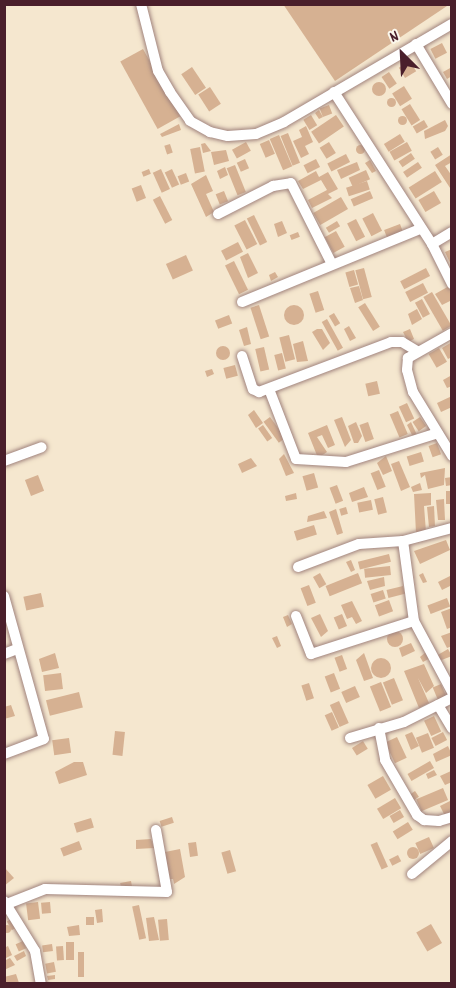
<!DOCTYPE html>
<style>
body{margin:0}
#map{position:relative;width:456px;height:988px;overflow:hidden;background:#f5e7cf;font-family:Dekko,sans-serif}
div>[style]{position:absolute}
.building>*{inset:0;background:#d6b192;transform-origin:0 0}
.round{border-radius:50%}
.roads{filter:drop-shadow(0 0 2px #a0837d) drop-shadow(0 0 2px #a0837d)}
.minor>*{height:10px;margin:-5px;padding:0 5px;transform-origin:5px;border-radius:5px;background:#fff}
span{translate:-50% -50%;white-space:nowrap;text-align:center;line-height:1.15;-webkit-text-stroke:6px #fbf7ec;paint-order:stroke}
.frame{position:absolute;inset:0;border:6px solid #4a1f2b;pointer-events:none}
.north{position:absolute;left:372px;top:24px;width:60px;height:60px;-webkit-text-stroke:4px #fbf7ec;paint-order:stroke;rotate:336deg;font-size:16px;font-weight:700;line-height:24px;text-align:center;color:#4a1f2b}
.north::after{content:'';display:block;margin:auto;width:21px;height:27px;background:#4a1f2b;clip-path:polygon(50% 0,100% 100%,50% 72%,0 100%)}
</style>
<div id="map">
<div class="building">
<i style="clip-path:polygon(283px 4px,450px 4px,335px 81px)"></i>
<i style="left:442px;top:43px;width:11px;height:13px;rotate:63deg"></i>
<i style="left:143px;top:49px;width:77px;height:26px;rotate:61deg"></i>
<i style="left:410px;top:61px;width:12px;height:13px;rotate:59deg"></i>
<i style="left:192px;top:67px;width:25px;height:13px;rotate:56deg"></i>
<i style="clip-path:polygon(452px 67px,452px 76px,447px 79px,443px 72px)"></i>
<i style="left:389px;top:72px;width:14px;height:9px;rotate:56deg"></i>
<i class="round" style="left:372px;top:82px;width:14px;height:14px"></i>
<i style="left:404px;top:86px;width:15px;height:14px;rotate:58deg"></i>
<i style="left:210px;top:87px;width:20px;height:14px;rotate:57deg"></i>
<i class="round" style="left:386.5px;top:97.5px;width:9px;height:9px"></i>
<i style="left:410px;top:104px;width:19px;height:10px;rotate:58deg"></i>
<i style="left:329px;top:105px;width:9px;height:10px;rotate:69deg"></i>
<i style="clip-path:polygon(319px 110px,323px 117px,319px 119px,315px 113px)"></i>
<i style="left:311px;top:115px;width:12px;height:9px;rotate:59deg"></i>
<i style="left:336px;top:115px;width:14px;height:30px;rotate:56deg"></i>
<i class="round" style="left:397.5px;top:115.5px;width:9px;height:9px"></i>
<i style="left:424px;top:120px;width:8px;height:13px;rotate:60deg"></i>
<i style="clip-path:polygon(445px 120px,448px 126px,445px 131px,425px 139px,424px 131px)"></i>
<i style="clip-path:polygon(179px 124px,181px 130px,162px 137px,160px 134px)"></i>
<i style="clip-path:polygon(306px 126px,313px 142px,305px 146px,309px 154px,301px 158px,293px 141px,302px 137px,299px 130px)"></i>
<i style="left:288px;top:133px;width:32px;height:8px;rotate:68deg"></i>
<i style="left:400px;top:134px;width:9px;height:19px;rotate:58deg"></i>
<i style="left:279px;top:135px;width:34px;height:10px;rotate:67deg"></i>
<i style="left:269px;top:140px;width:15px;height:10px;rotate:67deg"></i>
<i style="left:246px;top:142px;width:10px;height:16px;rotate:61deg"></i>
<i style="left:329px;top:142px;width:13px;height:11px;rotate:58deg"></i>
<i style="left:407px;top:142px;width:10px;height:20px;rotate:61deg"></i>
<i style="clip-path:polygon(205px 143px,211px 151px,203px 153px,201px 144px)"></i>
<i style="left:170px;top:144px;width:9px;height:6px;rotate:72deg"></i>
<i class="round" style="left:355.5px;top:144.5px;width:9px;height:9px"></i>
<i style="left:200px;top:147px;width:25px;height:10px;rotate:79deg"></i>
<i style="left:438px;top:147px;width:9px;height:9px;rotate:58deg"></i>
<i style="clip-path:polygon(226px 150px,229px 161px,214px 165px,211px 152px)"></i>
<i style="left:411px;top:153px;width:7px;height:15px;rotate:56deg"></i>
<i style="left:346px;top:154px;width:9px;height:21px;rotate:63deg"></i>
<i style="clip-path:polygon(452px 154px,452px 162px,445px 166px,452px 176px,452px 191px,435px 165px)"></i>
<i style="left:245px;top:159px;width:10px;height:9px;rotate:66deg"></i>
<i style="left:316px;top:159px;width:9px;height:14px;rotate:63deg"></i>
<i style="clip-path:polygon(370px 160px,376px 171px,372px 173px,365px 163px)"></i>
<i style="clip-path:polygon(357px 162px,360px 170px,341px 179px,337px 170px)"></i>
<i style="left:418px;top:162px;width:7px;height:18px;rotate:56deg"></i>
<i style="left:235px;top:165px;width:29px;height:9px;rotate:68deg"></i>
<i style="clip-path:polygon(225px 167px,228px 175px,220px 179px,217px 171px)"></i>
<i style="left:149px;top:169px;width:5px;height:8px;rotate:68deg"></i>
<i style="left:161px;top:169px;width:22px;height:9px;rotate:66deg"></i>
<i style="left:172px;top:169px;width:17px;height:8px;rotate:65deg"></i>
<i style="left:366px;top:170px;width:10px;height:19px;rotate:66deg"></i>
<i style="clip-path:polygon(316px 171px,319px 177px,328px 172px,338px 189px,328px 194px,332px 198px,312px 208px,308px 200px,327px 190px,321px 180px,303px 189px,298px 181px)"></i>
<i style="left:435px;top:171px;width:13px;height:31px;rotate:58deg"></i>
<i style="left:186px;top:173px;width:9px;height:9px;rotate:69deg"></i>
<i style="clip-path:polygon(206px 175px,213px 191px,206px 194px,214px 212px,206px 217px,191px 184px)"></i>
<i style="left:367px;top:181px;width:9px;height:22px;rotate:72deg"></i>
<i style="left:141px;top:185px;width:14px;height:10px;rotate:69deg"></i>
<i style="left:224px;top:191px;width:11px;height:9px;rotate:68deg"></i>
<i style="left:370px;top:191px;width:8px;height:21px;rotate:67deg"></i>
<i style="left:434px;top:191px;width:14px;height:18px;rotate:60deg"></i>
<i style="left:160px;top:196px;width:27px;height:8px;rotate:63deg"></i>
<i style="left:341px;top:197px;width:14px;height:32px;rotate:60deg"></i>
<i style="left:373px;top:213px;width:20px;height:12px;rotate:63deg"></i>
<i style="left:254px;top:215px;width:30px;height:8px;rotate:64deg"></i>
<i style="left:356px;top:219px;width:20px;height:10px;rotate:63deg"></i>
<i style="left:245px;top:220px;width:27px;height:12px;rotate:63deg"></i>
<i style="clip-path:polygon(282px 221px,287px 233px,278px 237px,274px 224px)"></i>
<i style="left:337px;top:221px;width:6px;height:13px;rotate:59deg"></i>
<i style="left:400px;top:224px;width:9px;height:17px;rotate:69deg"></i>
<i style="left:336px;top:231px;width:18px;height:13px;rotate:61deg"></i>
<i style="left:298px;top:232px;width:5px;height:9px;rotate:68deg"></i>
<i style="left:238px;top:242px;width:11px;height:19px;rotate:63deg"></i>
<i style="clip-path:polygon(452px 249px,452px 267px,445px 252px)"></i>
<i style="clip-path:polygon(248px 253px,258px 273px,248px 278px,240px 257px)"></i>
<i style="left:186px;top:255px;width:17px;height:22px;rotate:66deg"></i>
<i style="left:234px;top:261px;width:32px;height:10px;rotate:64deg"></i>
<i style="left:364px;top:268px;width:30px;height:9px;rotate:75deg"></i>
<i style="left:426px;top:268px;width:9px;height:29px;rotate:63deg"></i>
<i style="left:354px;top:270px;width:15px;height:9px;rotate:74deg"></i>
<i style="clip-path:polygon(275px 272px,278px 277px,271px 281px,269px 275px)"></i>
<i style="left:423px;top:283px;width:11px;height:20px;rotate:63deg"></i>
<i style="clip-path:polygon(451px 285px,452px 300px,442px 305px,435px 294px)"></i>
<i style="clip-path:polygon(359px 286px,363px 300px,355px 303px,350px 288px)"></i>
<i style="left:318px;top:291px;width:20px;height:9px;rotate:72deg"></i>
<i style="left:432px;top:292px;width:39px;height:10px;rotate:60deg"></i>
<i style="left:422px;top:299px;width:17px;height:8px;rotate:62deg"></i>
<i style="left:365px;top:303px;width:28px;height:8px;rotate:58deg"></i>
<i class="round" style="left:284px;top:305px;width:20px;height:20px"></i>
<i style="left:259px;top:305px;width:33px;height:9px;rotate:72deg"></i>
<i style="clip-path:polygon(417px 309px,422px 319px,412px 325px,408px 314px)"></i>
<i style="left:334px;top:313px;width:12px;height:6px;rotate:59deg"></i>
<i style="left:229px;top:315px;width:9px;height:15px;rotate:69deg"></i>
<i style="left:327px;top:319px;width:33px;height:6px;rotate:61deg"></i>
<i style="clip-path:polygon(349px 326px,356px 338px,350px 341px,344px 329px)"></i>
<i style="clip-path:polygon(247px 327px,251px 344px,244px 346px,239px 330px)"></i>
<i style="clip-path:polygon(317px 329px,322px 329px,330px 343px,323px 350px,312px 332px)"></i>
<i style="clip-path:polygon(410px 329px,414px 339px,408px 342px,403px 332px)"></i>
<i style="left:289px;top:335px;width:25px;height:10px;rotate:76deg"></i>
<i style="clip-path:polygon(303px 341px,308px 361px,297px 362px,293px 344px)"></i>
<i style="clip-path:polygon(452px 342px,452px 357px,448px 359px,442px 348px)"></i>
<i class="round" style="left:216px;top:346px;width:14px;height:14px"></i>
<i style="left:264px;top:347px;width:23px;height:9px;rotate:77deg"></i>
<i style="left:439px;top:348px;width:16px;height:12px;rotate:60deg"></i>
<i style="left:282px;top:353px;width:16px;height:8px;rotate:76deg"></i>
<i style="left:235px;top:365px;width:11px;height:12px;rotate:75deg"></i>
<i style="clip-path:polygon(212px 369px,214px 374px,207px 377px,205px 371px)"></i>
<i style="clip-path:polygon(452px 375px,452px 386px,447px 388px,443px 380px)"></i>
<i style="left:377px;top:381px;width:13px;height:12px;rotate:77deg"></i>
<i style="clip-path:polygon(452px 396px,452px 407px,441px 412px,437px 403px)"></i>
<i style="left:407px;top:403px;width:17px;height:9px;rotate:65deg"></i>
<i style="clip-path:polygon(254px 410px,263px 423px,256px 428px,248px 415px)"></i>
<i style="left:398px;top:411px;width:25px;height:9px;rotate:67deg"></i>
<i style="left:270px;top:417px;width:26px;height:8px;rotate:54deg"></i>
<i style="clip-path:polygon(342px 417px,351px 440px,345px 447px,334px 420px)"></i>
<i style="left:420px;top:417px;width:11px;height:9px;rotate:56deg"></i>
<i style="clip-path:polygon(356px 422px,362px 436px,358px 443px,354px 443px,348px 426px)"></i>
<i style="left:368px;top:422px;width:18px;height:9px;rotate:71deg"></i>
<i style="clip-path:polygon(411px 422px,417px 435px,413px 437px,407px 425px)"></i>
<i style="left:263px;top:425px;width:16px;height:6px;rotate:55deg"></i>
<i style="clip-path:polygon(327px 425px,335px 445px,328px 448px,322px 435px,317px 437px,327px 452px,318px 458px,308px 433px)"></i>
<i style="left:437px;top:443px;width:12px;height:9px;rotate:70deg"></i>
<i style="left:421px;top:452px;width:10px;height:15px;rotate:73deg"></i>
<i style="clip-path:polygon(284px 454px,294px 473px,286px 476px,279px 459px)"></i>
<i style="clip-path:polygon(386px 456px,392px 471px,383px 475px,377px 463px)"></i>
<i style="clip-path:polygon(251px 458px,257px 466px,242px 473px,238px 464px)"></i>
<i style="clip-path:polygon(399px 461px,410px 487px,401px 491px,391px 464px)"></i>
<i style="clip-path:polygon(445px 468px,444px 485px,428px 489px,425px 475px,421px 478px,420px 473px)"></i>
<i style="left:379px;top:470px;width:18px;height:9px;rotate:68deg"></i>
<i style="left:314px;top:473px;width:15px;height:12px;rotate:74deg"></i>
<i style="left:38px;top:475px;width:17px;height:14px;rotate:69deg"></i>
<i style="clip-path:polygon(452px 477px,452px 485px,446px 486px,445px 478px)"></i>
<i style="clip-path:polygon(420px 483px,422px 490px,413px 492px,411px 487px)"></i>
<i style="left:337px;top:485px;width:17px;height:8px;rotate:69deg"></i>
<i style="clip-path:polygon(364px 487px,368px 497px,352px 502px,349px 493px)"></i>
<i style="left:446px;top:491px;width:6px;height:13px"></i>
<i style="clip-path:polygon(296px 493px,297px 499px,286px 501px,285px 496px)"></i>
<i style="clip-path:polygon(431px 493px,431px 505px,424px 506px,426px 532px,416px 533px,414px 494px)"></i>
<i style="left:383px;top:497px;width:16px;height:9px;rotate:76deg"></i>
<i style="clip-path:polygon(444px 499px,445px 520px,438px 520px,436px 500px)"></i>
<i style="left:371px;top:500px;width:10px;height:14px;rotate:79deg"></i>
<i style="clip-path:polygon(434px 506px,435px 526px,429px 527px,427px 507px)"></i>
<i style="left:346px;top:507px;width:7px;height:7px;rotate:74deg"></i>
<i style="clip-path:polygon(336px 509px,343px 533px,337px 535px,329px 512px)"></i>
<i style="clip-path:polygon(324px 511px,327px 518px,307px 522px,308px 516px)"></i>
<i style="left:314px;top:525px;width:10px;height:21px;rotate:73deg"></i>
<i style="clip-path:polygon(446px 540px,450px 550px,420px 564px,414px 551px)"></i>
<i style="left:389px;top:554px;width:8px;height:32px;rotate:76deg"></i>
<i style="clip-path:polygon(351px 560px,355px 570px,351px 572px,346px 562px)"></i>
<i style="left:390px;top:566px;width:9px;height:26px;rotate:84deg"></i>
<i style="left:320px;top:573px;width:13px;height:8px;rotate:61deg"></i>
<i style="left:358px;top:573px;width:11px;height:35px;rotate:68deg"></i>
<i style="clip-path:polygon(423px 573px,427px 582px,423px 583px,419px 575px)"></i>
<i style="clip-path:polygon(452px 575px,452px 585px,442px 590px,438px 582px)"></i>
<i style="clip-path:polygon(384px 577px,385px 586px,370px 590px,367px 581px)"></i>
<i style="left:309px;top:585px;width:19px;height:9px;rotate:69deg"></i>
<i style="left:403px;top:586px;width:8px;height:17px;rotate:76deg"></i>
<i style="left:383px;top:590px;width:9px;height:13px;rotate:72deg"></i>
<i style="left:41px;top:593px;width:14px;height:18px;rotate:78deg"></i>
<i style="left:447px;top:598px;width:9px;height:21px;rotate:69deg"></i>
<i style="left:389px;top:600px;width:12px;height:15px;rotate:70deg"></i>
<i style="clip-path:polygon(352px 601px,362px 621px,356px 624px,352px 617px,347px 619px,341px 605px)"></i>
<i style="clip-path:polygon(452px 608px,452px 627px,447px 629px,441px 612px)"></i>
<i style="clip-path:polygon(320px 614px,328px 631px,321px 637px,311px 618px)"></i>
<i style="left:342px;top:614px;width:13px;height:9px;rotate:67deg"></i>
<i style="clip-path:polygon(288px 615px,292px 624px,287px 627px,283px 617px)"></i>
<i class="round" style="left:387px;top:631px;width:16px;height:16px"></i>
<i style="clip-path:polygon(452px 632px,452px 646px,447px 648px,441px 636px)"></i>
<i style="clip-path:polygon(277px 636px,281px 646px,277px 648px,272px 638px)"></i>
<i style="clip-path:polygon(411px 643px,415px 651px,402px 657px,399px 648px)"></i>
<i style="clip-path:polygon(448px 649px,452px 656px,439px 661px,436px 656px)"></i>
<i style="clip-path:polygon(426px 652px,432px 657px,423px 662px,420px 657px)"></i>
<i style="clip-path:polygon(55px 653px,59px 668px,42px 672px,39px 659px)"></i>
<i style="clip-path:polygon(364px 653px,373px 678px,364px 681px,356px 660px)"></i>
<i style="left:342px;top:655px;width:15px;height:8px;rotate:70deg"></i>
<i class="round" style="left:371px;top:658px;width:20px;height:20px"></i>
<i style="clip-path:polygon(424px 664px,434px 686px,426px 693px,418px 678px,429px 703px,419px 708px,404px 671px)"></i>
<i style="left:61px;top:673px;width:16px;height:18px;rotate:83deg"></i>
<i style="left:334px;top:673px;width:17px;height:10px;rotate:69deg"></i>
<i style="left:394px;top:678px;width:24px;height:12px;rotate:68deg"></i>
<i style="left:381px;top:682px;width:27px;height:12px;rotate:68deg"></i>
<i style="left:309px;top:683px;width:16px;height:8px;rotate:72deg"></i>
<i style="left:441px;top:684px;width:13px;height:9px;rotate:67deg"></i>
<i style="left:355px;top:686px;width:12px;height:15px;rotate:66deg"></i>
<i style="left:79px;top:692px;width:16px;height:34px;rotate:76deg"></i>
<i style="left:339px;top:701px;width:24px;height:10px;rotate:66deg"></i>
<i style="clip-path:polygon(11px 705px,15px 716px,4px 719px,4px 707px)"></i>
<i style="left:332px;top:712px;width:17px;height:8px;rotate:66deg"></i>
<i style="left:434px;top:716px;width:17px;height:11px;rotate:65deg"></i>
<i style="left:115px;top:731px;width:10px;height:24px;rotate:6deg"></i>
<i style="clip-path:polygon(412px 732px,419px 746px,411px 750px,405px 735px)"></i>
<i style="left:443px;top:732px;width:9px;height:13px;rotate:63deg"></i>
<i style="left:428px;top:733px;width:16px;height:13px;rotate:68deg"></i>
<i style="left:397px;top:737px;width:23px;height:13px;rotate:65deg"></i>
<i style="left:69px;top:738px;width:15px;height:17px;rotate:82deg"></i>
<i style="left:363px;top:741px;width:9px;height:13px;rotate:58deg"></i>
<i style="clip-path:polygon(448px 746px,452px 755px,436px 762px,433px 754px)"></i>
<i style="left:430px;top:761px;width:8px;height:26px;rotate:60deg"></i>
<i style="clip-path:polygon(74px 762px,83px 762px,87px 775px,59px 784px,55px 772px)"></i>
<i style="clip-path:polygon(434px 770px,437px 775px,428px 779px,426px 774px)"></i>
<i style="clip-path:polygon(451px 771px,452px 782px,445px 785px,440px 776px)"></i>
<i style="left:383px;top:776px;width:16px;height:18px;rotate:60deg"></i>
<i style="left:443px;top:788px;width:13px;height:29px;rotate:67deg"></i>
<i style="left:415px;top:791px;width:7px;height:7px;rotate:56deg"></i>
<i style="left:395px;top:798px;width:12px;height:21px;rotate:59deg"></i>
<i style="clip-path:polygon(450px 801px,452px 812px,445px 816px,440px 806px)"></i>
<i style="left:400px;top:810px;width:8px;height:12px;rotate:60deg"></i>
<i style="left:172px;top:817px;width:6px;height:13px;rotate:72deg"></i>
<i style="left:91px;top:818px;width:10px;height:18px;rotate:73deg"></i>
<i style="left:408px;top:822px;width:9px;height:18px;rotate:58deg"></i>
<i style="left:429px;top:837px;width:12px;height:15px;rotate:66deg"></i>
<i style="clip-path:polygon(151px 839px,154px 848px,136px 849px,136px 840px)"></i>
<i style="left:79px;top:841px;width:9px;height:20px;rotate:69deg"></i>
<i style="left:196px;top:842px;width:14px;height:8px;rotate:82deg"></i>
<i style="left:377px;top:842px;width:27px;height:7px;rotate:66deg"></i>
<i class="round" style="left:407px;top:847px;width:12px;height:12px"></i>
<i style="clip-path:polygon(180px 849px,185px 877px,174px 884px,173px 879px,169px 879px,165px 852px)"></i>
<i style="left:230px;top:850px;width:22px;height:9px;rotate:74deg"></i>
<i style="left:398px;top:855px;width:7px;height:10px;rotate:63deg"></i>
<i style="clip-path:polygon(4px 867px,14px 878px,4px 886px)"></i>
<i style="left:131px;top:881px;width:5px;height:11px;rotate:79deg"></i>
<i style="left:38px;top:902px;width:17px;height:12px;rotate:83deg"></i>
<i style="left:50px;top:902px;width:11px;height:9px;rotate:85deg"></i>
<i style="left:139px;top:905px;width:34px;height:7px;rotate:78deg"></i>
<i style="clip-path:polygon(102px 909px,103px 922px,97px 923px,95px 910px)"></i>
<i style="left:94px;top:917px;width:8px;height:8px;rotate:90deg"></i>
<i style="clip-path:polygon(154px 917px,159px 940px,149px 941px,146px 918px)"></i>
<i style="left:13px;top:918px;width:10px;height:7px;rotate:61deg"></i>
<i style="left:167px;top:919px;width:21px;height:9px;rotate:85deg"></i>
<i style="left:431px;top:924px;width:22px;height:17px;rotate:60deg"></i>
<i style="clip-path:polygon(79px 925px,80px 935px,69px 936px,67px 927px)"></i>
<i class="round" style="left:3px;top:925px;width:8px;height:8px"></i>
<i style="left:23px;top:941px;width:8px;height:8px;rotate:67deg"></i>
<i style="left:66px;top:942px;width:8px;height:18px"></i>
<i style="left:52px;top:944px;width:7px;height:10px;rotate:82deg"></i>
<i style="clip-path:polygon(8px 946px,12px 955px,4px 959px,4px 948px)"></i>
<i style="left:63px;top:946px;width:14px;height:7px;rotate:86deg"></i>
<i style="clip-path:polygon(24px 951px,26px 956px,17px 961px,14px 956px)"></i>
<i style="left:78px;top:952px;width:6px;height:25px"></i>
<i style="clip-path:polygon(10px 958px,15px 965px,4px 970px,4px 961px)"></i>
<i style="left:54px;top:962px;width:10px;height:9px;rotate:79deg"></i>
<i style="clip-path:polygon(16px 974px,19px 983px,4px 984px,4px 977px)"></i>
<i style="clip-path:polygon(55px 975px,55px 979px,48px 980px,47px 976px)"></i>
</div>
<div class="roads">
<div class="minor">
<i style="left:141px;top:4px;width:69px;rotate:75.8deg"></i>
<i style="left:158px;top:71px;width:24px;rotate:60deg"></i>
<i style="left:170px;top:92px;width:35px;rotate:55deg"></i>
<i style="left:190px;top:121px;width:23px;rotate:29deg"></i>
<i style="left:210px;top:132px;width:18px;rotate:13deg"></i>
<i style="left:228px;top:136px;width:28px;rotate:-4deg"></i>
<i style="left:256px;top:134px;width:30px;rotate:-23deg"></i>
<i style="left:284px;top:122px;width:194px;rotate:-30.3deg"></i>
<i style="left:416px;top:44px;width:70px;rotate:59deg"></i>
<i style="left:334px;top:92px;width:181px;rotate:57.2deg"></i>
<i style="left:432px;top:244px;width:45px;rotate:63.4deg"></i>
<i style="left:218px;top:214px;width:62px;rotate:-27deg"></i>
<i style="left:273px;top:186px;width:18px;rotate:-9deg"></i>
<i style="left:291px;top:183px;width:91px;rotate:63.2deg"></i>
<i style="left:432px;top:244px;width:23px;rotate:-31deg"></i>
<i style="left:242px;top:302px;width:192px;rotate:-22.3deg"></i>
<i style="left:452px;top:333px;width:51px;rotate:150.4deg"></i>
<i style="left:408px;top:358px;width:12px;rotate:95deg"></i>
<i style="left:407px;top:370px;width:23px;rotate:75deg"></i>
<i style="left:413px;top:392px;width:75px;rotate:58.6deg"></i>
<i style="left:242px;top:356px;width:35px;rotate:72deg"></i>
<i style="left:253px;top:389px;width:7px;rotate:27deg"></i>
<i style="left:259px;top:392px;width:141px;rotate:-20.7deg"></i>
<i style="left:391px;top:342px;width:11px"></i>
<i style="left:402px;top:342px;width:17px;rotate:31deg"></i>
<i style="left:269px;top:389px;width:75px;rotate:68.9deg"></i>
<i style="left:296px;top:459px;width:50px;rotate:3.4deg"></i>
<i style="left:346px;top:462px;width:96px;rotate:-17.5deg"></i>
<i style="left:4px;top:461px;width:40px;rotate:-20.2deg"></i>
<i style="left:403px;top:541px;width:81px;rotate:82.2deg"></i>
<i style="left:414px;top:621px;width:81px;rotate:61.8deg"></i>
<i style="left:298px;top:567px;width:65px;rotate:-20.7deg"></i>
<i style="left:359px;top:544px;width:44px;rotate:-3.9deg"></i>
<i style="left:403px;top:541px;width:51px;rotate:-14.9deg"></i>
<i style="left:4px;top:596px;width:148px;rotate:74.4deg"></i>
<i style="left:44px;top:739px;width:43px;rotate:159.4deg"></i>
<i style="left:296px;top:616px;width:41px;rotate:68.5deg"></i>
<i style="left:311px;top:654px;width:108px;rotate:-17.8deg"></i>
<i style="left:4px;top:654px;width:14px;rotate:-21deg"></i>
<i style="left:438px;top:705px;width:27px;rotate:59deg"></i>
<i style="left:379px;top:728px;width:33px;rotate:79deg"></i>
<i style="left:385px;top:760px;width:64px;rotate:59.8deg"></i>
<i style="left:417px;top:815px;width:9px;rotate:36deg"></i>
<i style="left:424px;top:820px;width:15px;rotate:4deg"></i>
<i style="left:439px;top:821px;width:14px;rotate:-17deg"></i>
<i style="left:350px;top:738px;width:56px;rotate:-16.5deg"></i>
<i style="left:404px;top:722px;width:54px;rotate:-26.6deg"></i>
<i style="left:412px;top:874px;width:52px;rotate:-39.5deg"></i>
<i style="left:4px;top:901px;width:59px;rotate:58.2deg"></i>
<i style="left:35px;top:951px;width:34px;rotate:80deg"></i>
<i style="left:7px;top:904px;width:41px;rotate:-21.5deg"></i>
<i style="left:45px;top:889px;width:122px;rotate:1.4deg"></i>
<i style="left:167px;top:892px;width:63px;rotate:-100.1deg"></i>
</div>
</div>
<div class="frame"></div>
<div class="north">N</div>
</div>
